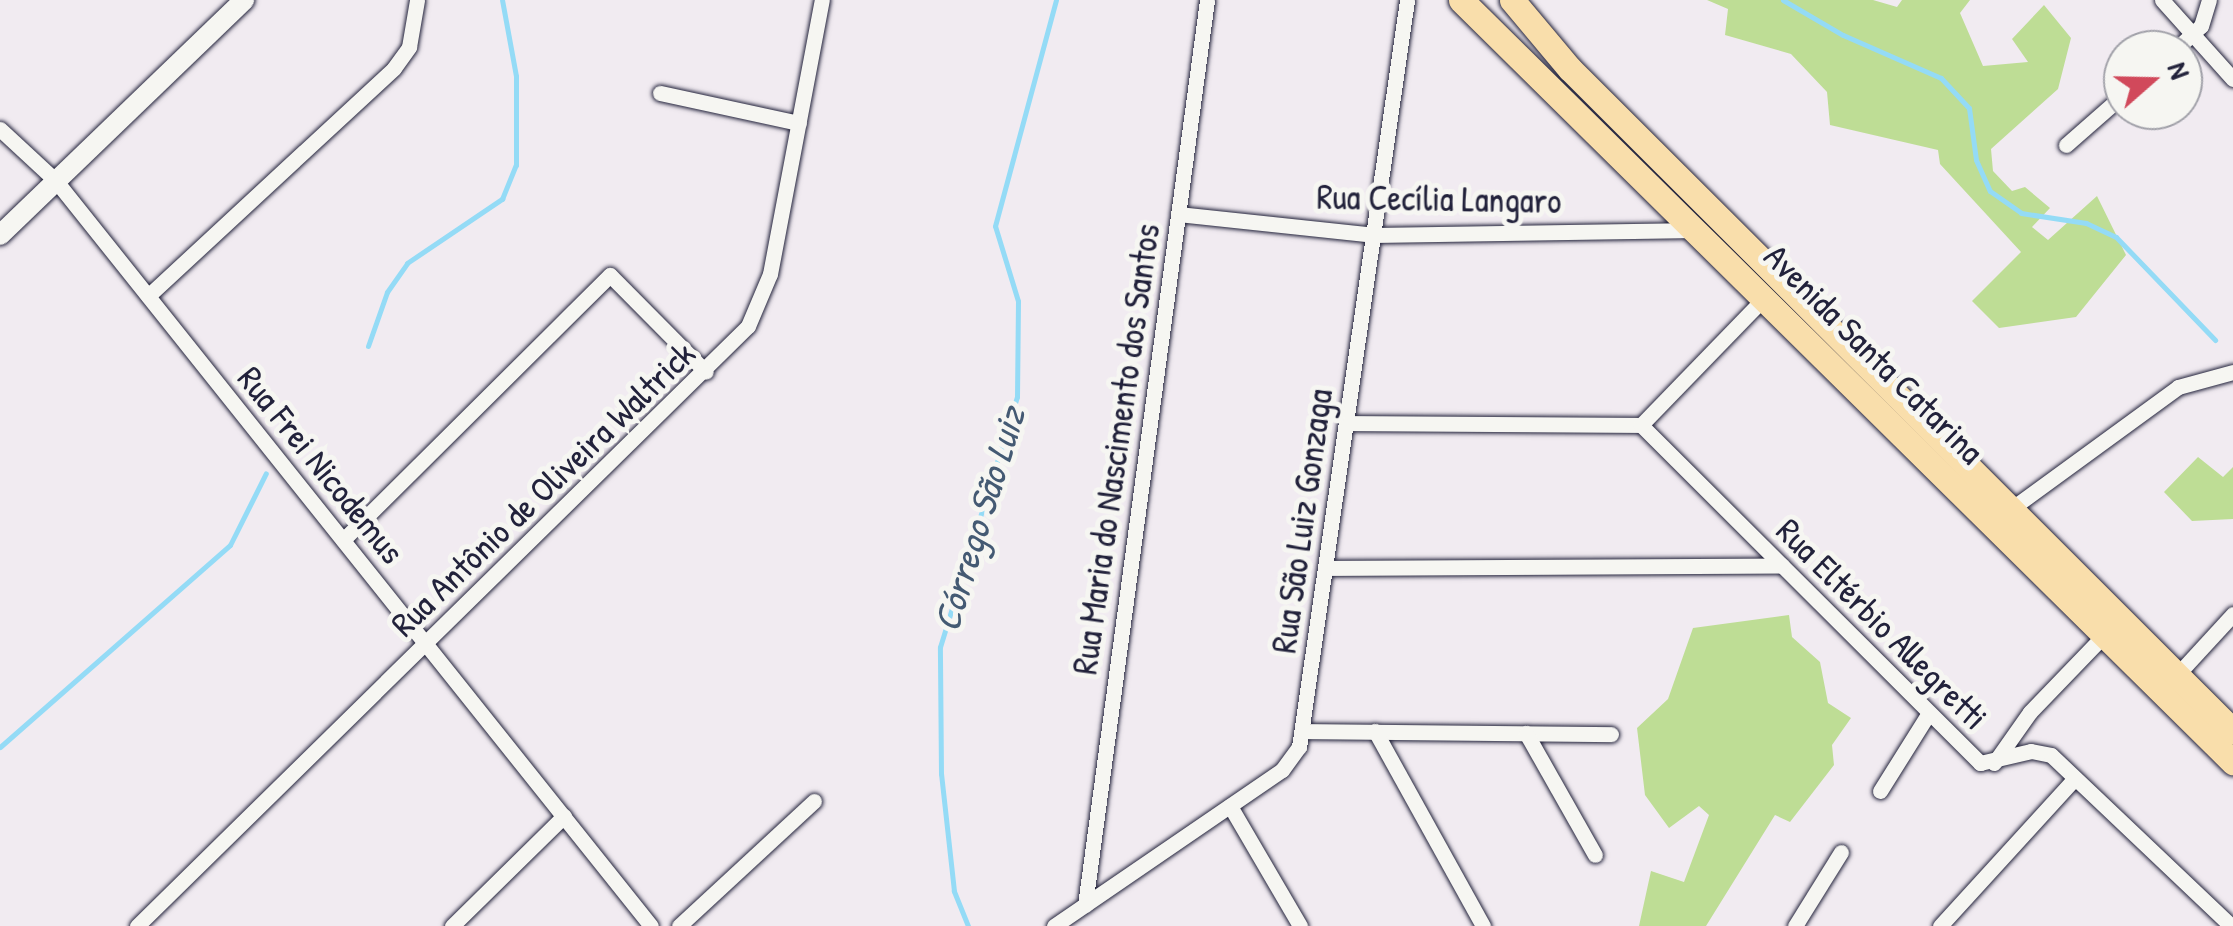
<!DOCTYPE html>
<meta charset="utf-8">
<style>
body{margin:0}
#map{position:relative;width:2233px;height:926px;overflow:hidden;background:#f1ebf1;font-family:"Patrick Hand",sans-serif}
div>[style]{position:absolute}
.green>*{inset:0;background:#bedd95}
.stream>*{height:5px;margin:-2.5px;padding:0 2.5px;transform-origin:2.5px;border-radius:2.5px;background:#94dbf6}
.roads{filter:drop-shadow(0 0 2px #22223b) drop-shadow(0 0 2px #22223b)}
.minor>*{height:15px;margin:-7.5px;padding:0 7.5px;transform-origin:7.5px;border-radius:7.5px;background:#f6f6f2}
.tertiary>*{height:20px;margin:-10px;padding:0 10px;transform-origin:10px;border-radius:10px;background:#f6f6f2}
.primary>*{height:25px;margin:-12.5px;padding:0 12.5px;transform-origin:12.5px;border-radius:12.5px;background:#f9deab}
span{translate:-50% -50%;white-space:nowrap;text-align:center;line-height:1.15;-webkit-text-stroke:10px #f6f6f2;paint-order:stroke}
.street-label{font-size:35px;color:#22223b}
.water-label{font-size:38px;color:#445a73;font-style:italic}
.north{position:absolute;left:2103px;top:30px;width:100px;height:100px;box-sizing:border-box;background:#f6f6f2;border:2px solid #a1a1a9;border-radius:50%;rotate:70deg;font-size:28px;font-weight:700;line-height:40px;text-align:center;color:#22223b}
.north::after{content:'';display:block;margin:auto;width:35px;height:45px;background:#d1495b;clip-path:polygon(50% 0,100% 100%,50% 72%,0 100%)}
</style>
<div id="map">
<div class="green">
<i style="clip-path:polygon(1707px 0,1873px 0,1897px 7px,1902px 0,1970px 0,1960px 13px,1983px 66px,2028px 62px,2012px 39px,2044px 5px,2071px 38px,2058px 89px,1991px 149px,1993px 171px,2012px 191px,2025px 187px,2050px 208px,2032px 227px,2048px 240px,2097px 196px,2126px 255px,2076px 317px,1999px 328px,1972px 301px,2021px 252px,1940px 164px,1938px 150px,1830px 125px,1827px 92px,1791px 54px,1725px 35px,1728px 9px)"></i>
<i style="clip-path:polygon(2198px 457px,2223px 477px,2233px 467px,2233px 519px,2192px 521px,2164px 492px)"></i>
<i style="clip-path:polygon(1789px 615px,1792px 637px,1820px 662px,1828px 703px,1851px 718px,1832px 745px,1834px 765px,1790px 822px,1775px 815px,1706px 926px,1639px 926px,1651px 871px,1684px 882px,1709px 815px,1699px 806px,1669px 828px,1645px 795px,1637px 728px,1668px 699px,1693px 628px)"></i>
</div>
<div class="stream">
<i style="left:1783px;top:0;width:69px;rotate:30.3deg"></i>
<i style="left:1843px;top:35px;width:107px;rotate:23.7deg"></i>
<i style="left:1941px;top:78px;width:41px;rotate:47deg"></i>
<i style="left:1969px;top:108px;width:52px;rotate:82.3deg"></i>
<i style="left:1976px;top:160px;width:34px;rotate:66deg"></i>
<i style="left:1990px;top:191px;width:38px;rotate:35deg"></i>
<i style="left:2021px;top:213px;width:66px;rotate:8.7deg"></i>
<i style="left:2086px;top:223px;width:33px;rotate:25deg"></i>
<i style="left:2116px;top:237px;width:143px;rotate:46.1deg"></i>
<i style="left:368px;top:346px;width:57px;rotate:-70.6deg"></i>
<i style="left:387px;top:292px;width:35px;rotate:-55deg"></i>
<i style="left:407px;top:263px;width:115px;rotate:-34deg"></i>
<i style="left:502px;top:199px;width:37px;rotate:-68deg"></i>
<i style="left:516px;top:165px;width:89px;rotate:-90deg"></i>
<i style="left:516px;top:76px;width:77px;rotate:-100.4deg"></i>
<i style="left:0;top:747px;width:306px;rotate:-41.3deg"></i>
<i style="left:230px;top:545px;width:80px;rotate:-63.4deg"></i>
<i style="left:968px;top:926px;width:38px;rotate:-112deg"></i>
<i style="left:954px;top:891px;width:118px;rotate:-96.3deg"></i>
<i style="left:941px;top:774px;width:127px;rotate:-90.5deg"></i>
<i style="left:940px;top:647px;width:262px;rotate:-72.9deg"></i>
<i style="left:1017px;top:397px;width:96px;rotate:-89.4deg"></i>
<i style="left:1018px;top:301px;width:78px;rotate:-107deg"></i>
<i style="left:995px;top:226px;width:234px;rotate:-74.9deg"></i>
</div>
<div class="roads">
<div class="minor">
<i style="left:2162px;top:0;width:106px;rotate:48.1deg"></i>
<i style="left:2175px;top:50px;width:35px;rotate:-43deg"></i>
<i style="left:2201px;top:26px;width:27px;rotate:-73deg"></i>
<i style="left:660px;top:93px;width:142px;rotate:12.2deg"></i>
<i style="left:0;top:129px;width:76px;rotate:42.9deg"></i>
<i style="left:56px;top:181px;width:953px;rotate:51.39deg"></i>
<i style="left:2066px;top:145px;width:76px;rotate:-41.3deg"></i>
<i style="left:1178px;top:214px;width:196px;rotate:6.1deg"></i>
<i style="left:1373px;top:235px;width:320px;rotate:-0.9deg"></i>
<i style="left:148px;top:296px;width:335px;rotate:-42.8deg"></i>
<i style="left:394px;top:68px;width:26px;rotate:-54deg"></i>
<i style="left:409px;top:47px;width:48px;rotate:-80.3deg"></i>
<i style="left:1346px;top:423px;width:295px;rotate:0.4deg"></i>
<i style="left:1641px;top:425px;width:180px;rotate:-45.9deg"></i>
<i style="left:1641px;top:425px;width:479px;rotate:44.9deg"></i>
<i style="left:1980px;top:763px;width:52px;rotate:-13.2deg"></i>
<i style="left:2031px;top:751px;width:20px;rotate:11deg"></i>
<i style="left:2051px;top:755px;width:248px;rotate:43.5deg"></i>
<i style="left:2011px;top:509px;width:207px;rotate:-36.1deg"></i>
<i style="left:2178px;top:387px;width:57px;rotate:-15.3deg"></i>
<i style="left:343px;top:540px;width:376px;rotate:-44.8deg"></i>
<i style="left:610px;top:275px;width:136px;rotate:45.3deg"></i>
<i style="left:1326px;top:568px;width:456px;rotate:-0.3deg"></i>
<i style="left:2177px;top:675px;width:83px;rotate:-47.4deg"></i>
<i style="left:1303px;top:731px;width:308px;rotate:0.6deg"></i>
<i style="left:1375px;top:731px;width:223px;rotate:61deg"></i>
<i style="left:1526px;top:733px;width:140px;rotate:60.5deg"></i>
<i style="left:1994px;top:763px;width:62px;rotate:-54.8deg"></i>
<i style="left:2030px;top:712px;width:108px;rotate:-46.1deg"></i>
<i style="left:1880px;top:791px;width:92px;rotate:-57.9deg"></i>
<i style="left:1230px;top:806px;width:139px;rotate:59.7deg"></i>
<i style="left:1085px;top:905px;width:913px;rotate:-82.32deg"></i>
<i style="left:137px;top:926px;width:856px;rotate:-44.48deg"></i>
<i style="left:748px;top:326px;width:56px;rotate:-67.1deg"></i>
<i style="left:770px;top:274px;width:279px;rotate:-79.3deg"></i>
<i style="left:452px;top:926px;width:157px;rotate:-44.5deg"></i>
<i style="left:679px;top:926px;width:184px;rotate:-42.8deg"></i>
<i style="left:1054px;top:926px;width:276px;rotate:-34.4deg"></i>
<i style="left:1282px;top:770px;width:29px;rotate:-54deg"></i>
<i style="left:1299px;top:747px;width:755px;rotate:-81.77deg"></i>
<i style="left:1795px;top:926px;width:87px;rotate:-58.1deg"></i>
<i style="left:1940px;top:926px;width:200px;rotate:-47.6deg"></i>
</div>
<div class="tertiary">
<i style="left:0;top:235px;width:339px;rotate:-43.9deg"></i>
</div>
<div class="primary">
<i style="left:1461px;top:0;width:1085px;rotate:44.63deg"></i>
<i style="left:1512px;top:0;width:90px;rotate:50deg"></i>
<i style="left:1570px;top:69px;width:937px;rotate:44.96deg"></i>
</div>
</div>
<div class="street-label">
<span style="left:1439px;top:199px;rotate:1deg">Rua Cecília Langaro</span>
<span style="left:1874px;top:354px;rotate:45deg">Avenida Santa Catarina</span>
<span style="left:1116px;top:449px;rotate:-82deg">Rua Maria do Nascimento dos Santos</span>
<span style="left:321px;top:465px;rotate:51deg">Rua Frei Nicodemus</span>
<span style="left:543px;top:489px;rotate:-44deg">Rua Antônio de Oliveira Waltrick</span>
<span style="left:1302px;top:521px;rotate:-82deg">Rua São Luiz Gonzaga</span>
<span style="left:1882px;top:624px;rotate:45deg">Rua Eltérbio Allegretti</span>
</div>
<div class="water-label">
<span style="left:979px;top:519px;rotate:-73deg">Córrego São Luiz</span>
</div>
<div class="north">N</div>
</div>
